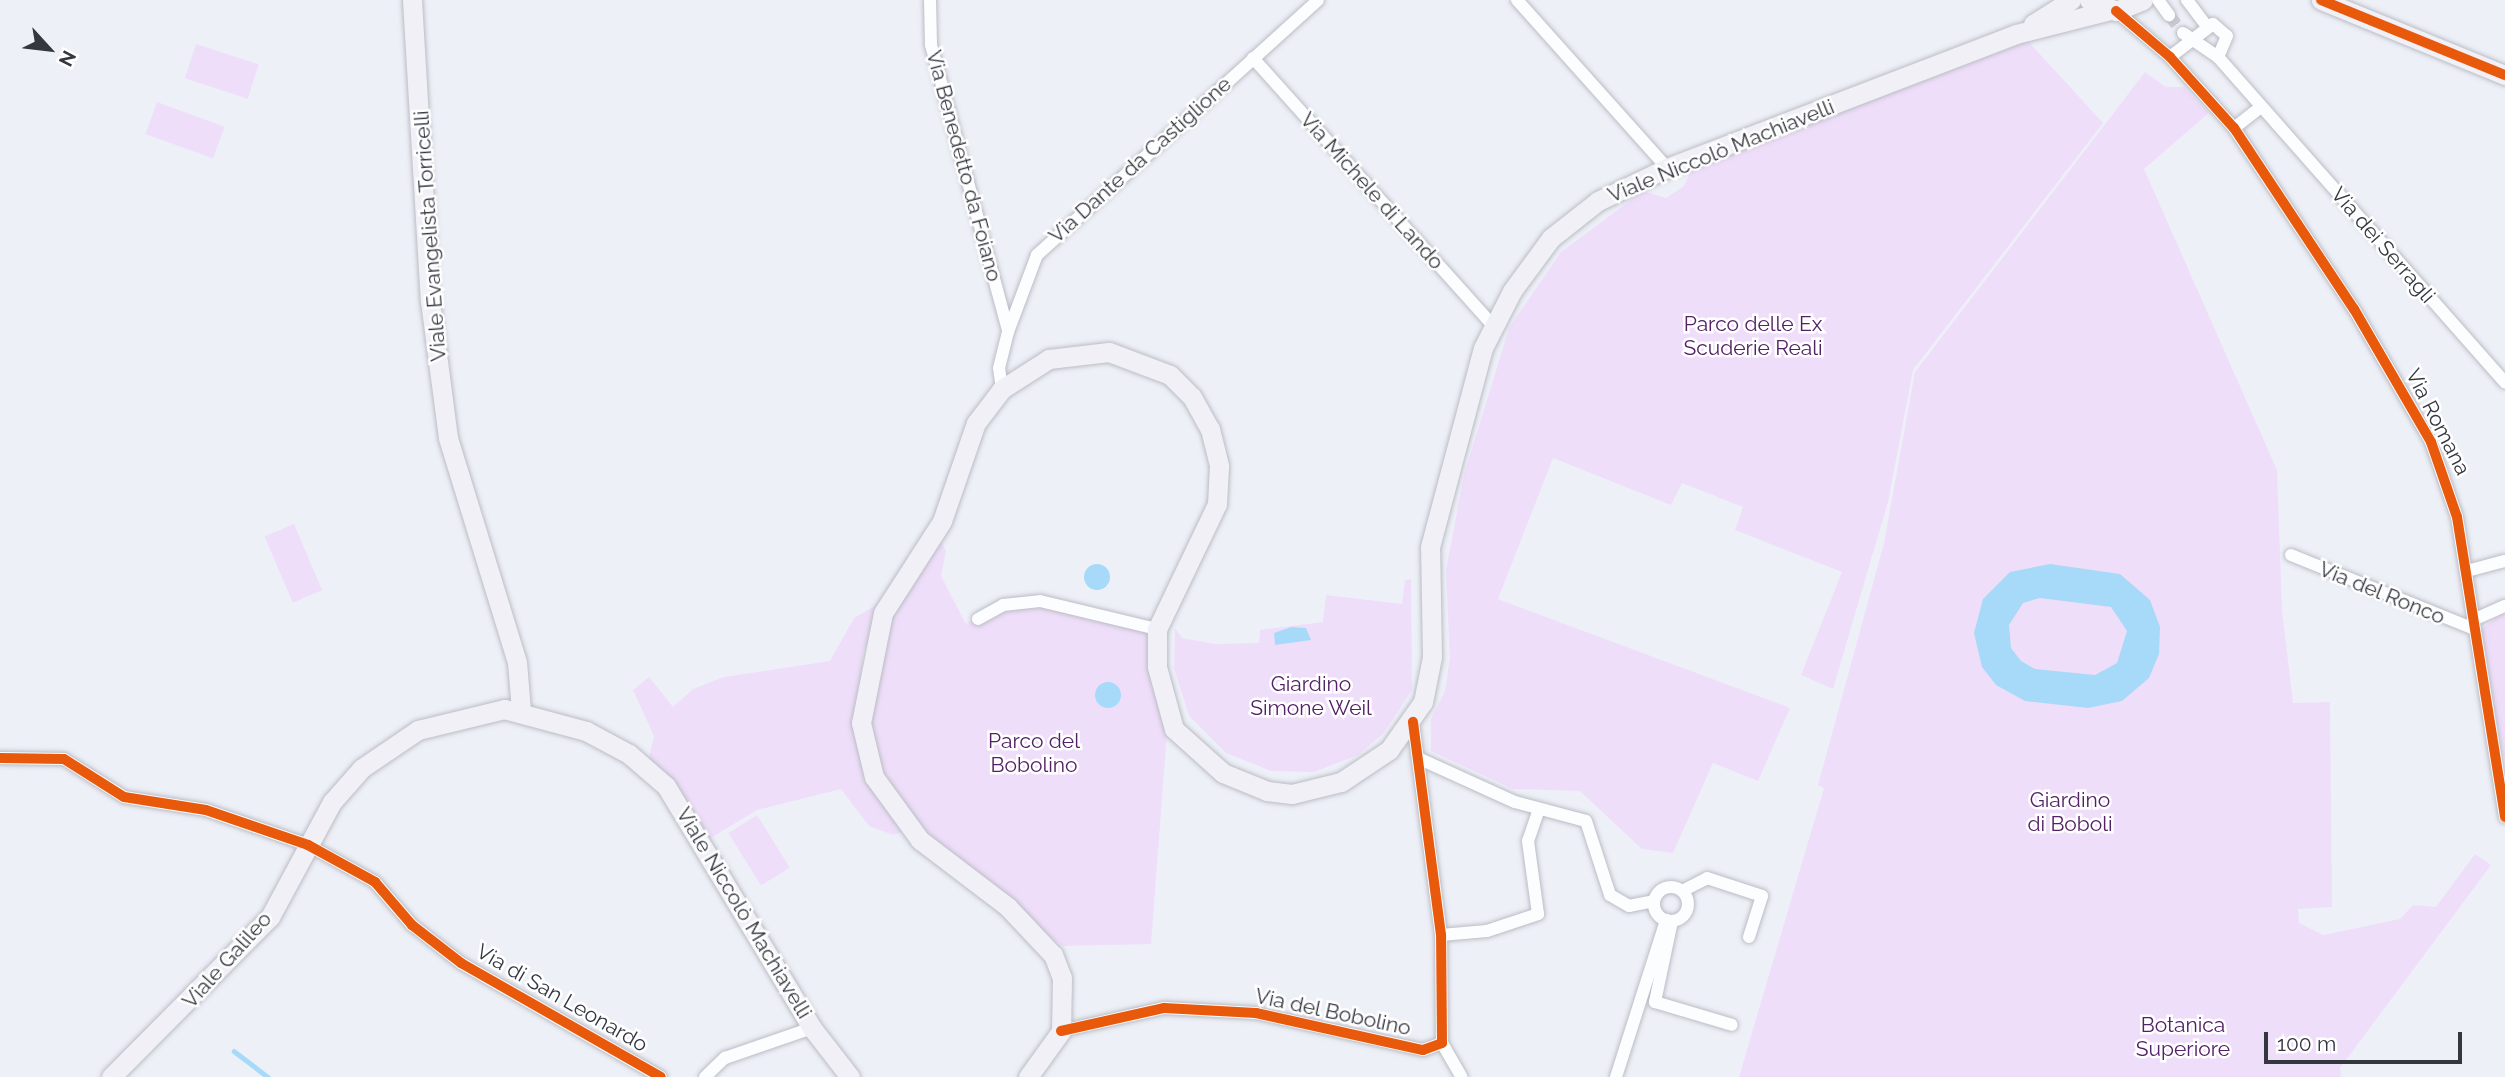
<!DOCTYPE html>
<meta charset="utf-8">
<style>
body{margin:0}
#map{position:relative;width:2505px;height:1077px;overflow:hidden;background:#eef0f8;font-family:Raleway,sans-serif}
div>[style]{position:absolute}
.green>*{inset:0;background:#efdefa;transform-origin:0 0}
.water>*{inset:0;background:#a7daf9}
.round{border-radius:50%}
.stream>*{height:4.5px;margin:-2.25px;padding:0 2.25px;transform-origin:2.25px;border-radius:2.25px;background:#a7daf9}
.street-tunnel>*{height:12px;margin-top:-6px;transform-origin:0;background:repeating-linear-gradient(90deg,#c9cbd3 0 12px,transparent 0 18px)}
.roads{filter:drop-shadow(0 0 2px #bbbdc4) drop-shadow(0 0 2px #bbbdc4)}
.street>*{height:12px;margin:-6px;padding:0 6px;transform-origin:6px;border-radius:6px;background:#fcfdfe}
.street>.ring{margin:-6px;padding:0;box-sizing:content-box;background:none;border:12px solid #fcfdfe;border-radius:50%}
.primary>*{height:19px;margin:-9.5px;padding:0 9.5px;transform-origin:9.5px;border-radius:9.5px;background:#f1f0f7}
.cycleway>*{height:10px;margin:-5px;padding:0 5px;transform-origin:5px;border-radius:5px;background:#e8590c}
span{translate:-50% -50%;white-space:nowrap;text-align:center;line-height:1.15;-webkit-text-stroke:5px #fff;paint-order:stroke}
.street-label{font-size:21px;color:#35373f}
.park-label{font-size:21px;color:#532165}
.north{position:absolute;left:14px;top:14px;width:70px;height:70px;-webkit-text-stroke:5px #fff;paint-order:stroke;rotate:117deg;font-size:19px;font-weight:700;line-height:28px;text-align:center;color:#35373f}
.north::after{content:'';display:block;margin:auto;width:24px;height:32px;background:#35373f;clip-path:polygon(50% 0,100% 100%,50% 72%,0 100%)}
.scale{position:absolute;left:2264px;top:1032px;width:198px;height:32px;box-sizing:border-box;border:4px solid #35373f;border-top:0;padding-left:9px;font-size:21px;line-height:24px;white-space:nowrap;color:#35373f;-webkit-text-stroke:5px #fff;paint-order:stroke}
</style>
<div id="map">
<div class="green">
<i style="clip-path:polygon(2026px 39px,2103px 123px,1913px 370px,1888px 502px,1833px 689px,1801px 675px,1842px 572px,1735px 530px,1743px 507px,1682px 483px,1671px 505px,1553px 458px,1498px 599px,1790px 708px,1758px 781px,1713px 763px,1673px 853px,1642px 849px,1580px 791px,1513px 789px,1431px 751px,1431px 719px,1445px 691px,1450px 657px,1446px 570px,1464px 475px,1509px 328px,1561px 252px,1643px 191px,1666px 198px,1684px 186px,1691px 171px)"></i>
<i style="left:196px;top:44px;width:66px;height:36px;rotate:18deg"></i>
<i style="clip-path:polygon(2145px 72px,2166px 87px,2184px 87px,2209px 113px,2144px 169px,2277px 470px,2282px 610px,2293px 703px,2330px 702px,2332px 907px,2298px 909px,2299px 923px,2323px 935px,2400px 919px,2413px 905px,2436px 907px,2475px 854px,2491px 865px,2340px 1068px,2341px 1077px,2409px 1077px,1739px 1077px,1824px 788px,1818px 785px,1884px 543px,1915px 372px)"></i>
<i style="left:157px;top:102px;width:72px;height:34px;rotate:20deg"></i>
<i style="left:294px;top:524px;width:72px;height:32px;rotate:67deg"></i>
<i style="clip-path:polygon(940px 539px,946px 551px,941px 576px,966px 624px,1014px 597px,1043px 596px,1152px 623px,1148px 665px,1167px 733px,1151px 944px,1063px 946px,938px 851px,869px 751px,867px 721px,887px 622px)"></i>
<i style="clip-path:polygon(1411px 579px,1412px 690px,1383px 734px,1358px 755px,1314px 772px,1271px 771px,1226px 753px,1189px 716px,1174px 668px,1175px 628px,1182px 638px,1215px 644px,1259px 643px,1260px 630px,1323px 622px,1326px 595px,1402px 604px,1405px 580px)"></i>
<i style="clip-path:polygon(887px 599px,863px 653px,855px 739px,908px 830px,893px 835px,869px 826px,841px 789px,757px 810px,709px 839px,694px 812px,648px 763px,654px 736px,633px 690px,649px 677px,673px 707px,693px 689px,724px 677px,830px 661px,854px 618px)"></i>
<i style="clip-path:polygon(2503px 612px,2505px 616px,2505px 763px,2479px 631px)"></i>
<i style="left:757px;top:815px;width:62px;height:34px;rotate:58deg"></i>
</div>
<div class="water">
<i class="round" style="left:1084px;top:564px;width:26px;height:26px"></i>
<i style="clip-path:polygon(evenodd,2050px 564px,2120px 574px,2150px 600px,2160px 627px,2159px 654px,2149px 678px,2122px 701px,2088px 708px,2025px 701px,1996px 685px,1982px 667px,1974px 633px,1983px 599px,2010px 572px,2050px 564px,2040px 598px,2111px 607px,2127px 631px,2117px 663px,2095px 675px,2035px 669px,2021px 661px,2011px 648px,2009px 625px,2023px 603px,2040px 598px)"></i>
<i style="clip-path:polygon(1291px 627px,1306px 628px,1311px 640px,1275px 645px,1274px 633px)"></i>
<i class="round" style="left:1095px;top:682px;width:26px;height:26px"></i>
</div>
<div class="stream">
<i style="left:234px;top:1051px;width:43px;rotate:37.4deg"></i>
</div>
<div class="street-tunnel">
<i style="left:2169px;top:15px;width:23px;rotate:52deg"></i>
</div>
<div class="roads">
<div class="street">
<i style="left:930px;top:0;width:45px;rotate:88.7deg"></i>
<i style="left:931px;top:45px;width:296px;rotate:74.9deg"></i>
<i style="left:1517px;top:0;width:225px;rotate:48.2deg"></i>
<i style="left:2158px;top:0;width:19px;rotate:54deg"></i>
<i style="left:2187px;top:0;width:31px;rotate:53deg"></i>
<i style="left:2116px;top:11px;width:71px;rotate:40.4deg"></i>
<i style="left:2170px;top:57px;width:96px;rotate:48deg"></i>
<i style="left:2234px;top:128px;width:217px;rotate:56.5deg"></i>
<i style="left:2354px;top:309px;width:154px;rotate:59.9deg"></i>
<i style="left:2431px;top:442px;width:79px;rotate:70.9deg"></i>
<i style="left:2457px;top:517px;width:304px;rotate:80.9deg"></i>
<i style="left:2183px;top:33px;width:42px;rotate:34.4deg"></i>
<i style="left:2218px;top:57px;width:434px;rotate:48.6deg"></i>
<i style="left:2170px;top:57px;width:54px;rotate:-37.5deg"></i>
<i style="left:2213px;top:24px;width:18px;rotate:41deg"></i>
<i style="left:2227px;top:36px;width:23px;rotate:113deg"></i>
<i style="left:1253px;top:58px;width:358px;rotate:48.1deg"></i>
<i style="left:2234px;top:128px;width:34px;rotate:-38deg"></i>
<i style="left:1002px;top:389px;width:21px;rotate:-98deg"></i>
<i style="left:999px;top:368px;width:37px;rotate:-76deg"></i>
<i style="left:1008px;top:332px;width:82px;rotate:-69.4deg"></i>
<i style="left:1037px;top:255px;width:379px;rotate:-42.2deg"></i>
<i style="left:2291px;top:555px;width:197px;rotate:22deg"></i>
<i style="left:2467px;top:571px;width:39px;rotate:-15deg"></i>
<i style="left:978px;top:619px;width:29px;rotate:-29deg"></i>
<i style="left:1003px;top:605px;width:37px;rotate:-6deg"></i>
<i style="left:1040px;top:601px;width:120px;rotate:13.5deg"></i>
<i style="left:2473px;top:620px;width:35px;rotate:-24deg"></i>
<i style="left:0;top:758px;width:64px;rotate:0.9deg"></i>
<i style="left:64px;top:759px;width:71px;rotate:32.3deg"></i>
<i style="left:124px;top:797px;width:83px;rotate:9deg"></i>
<i style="left:206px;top:810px;width:108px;rotate:18.9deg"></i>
<i style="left:308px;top:845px;width:77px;rotate:28.9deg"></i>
<i style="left:375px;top:882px;width:57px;rotate:49.3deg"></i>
<i style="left:412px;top:925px;width:62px;rotate:37.8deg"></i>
<i style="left:461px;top:963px;width:230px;rotate:29.7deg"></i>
<i style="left:1420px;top:759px;width:104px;rotate:24.4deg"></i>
<i style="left:1515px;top:802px;width:73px;rotate:15deg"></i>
<i style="left:1586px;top:821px;width:78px;rotate:72deg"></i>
<i style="left:1610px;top:895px;width:22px;rotate:30deg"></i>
<i style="left:1629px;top:906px;width:25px;rotate:-11deg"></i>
<i class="ring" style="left:1654px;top:887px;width:22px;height:22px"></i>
<i style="left:1682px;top:891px;width:28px;rotate:-27deg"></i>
<i style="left:1707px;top:878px;width:58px;rotate:18.1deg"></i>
<i style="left:1762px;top:896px;width:43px;rotate:107.6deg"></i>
<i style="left:1672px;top:921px;width:83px;rotate:101.9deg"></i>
<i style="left:1655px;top:1002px;width:80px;rotate:16.6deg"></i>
<i style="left:1441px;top:935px;width:46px;rotate:-5deg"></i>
<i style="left:1487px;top:931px;width:54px;rotate:-18.4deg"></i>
<i style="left:1538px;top:914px;width:74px;rotate:-97.8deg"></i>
<i style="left:1528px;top:841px;width:34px;rotate:-71deg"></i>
<i style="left:1061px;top:1031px;width:106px;rotate:-12.6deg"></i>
<i style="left:1164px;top:1008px;width:92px;rotate:3.1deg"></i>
<i style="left:1256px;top:1013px;width:171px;rotate:12.5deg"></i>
<i style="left:1423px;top:1050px;width:20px;rotate:-20deg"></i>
<i style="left:1442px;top:1043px;width:108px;rotate:-90.5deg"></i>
<i style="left:1441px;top:935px;width:215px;rotate:-97.5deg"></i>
<i style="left:1442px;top:1043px;width:39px;rotate:60deg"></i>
<i style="left:705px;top:1077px;width:28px;rotate:-44deg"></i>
<i style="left:725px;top:1058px;width:92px;rotate:-19deg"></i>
<i style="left:1616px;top:1077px;width:165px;rotate:-72.3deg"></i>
</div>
<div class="primary">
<i style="left:412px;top:0;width:302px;rotate:86.6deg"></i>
<i style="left:430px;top:301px;width:138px;rotate:82.5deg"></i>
<i style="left:448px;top:438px;width:234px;rotate:72.9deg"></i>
<i style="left:517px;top:662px;width:49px;rotate:85.3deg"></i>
<i style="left:2089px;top:0;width:29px;rotate:22deg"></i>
<i style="left:2116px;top:11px;width:29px;rotate:-22deg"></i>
<i style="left:2321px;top:0;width:199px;rotate:22.2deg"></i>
<i style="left:2033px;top:24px;width:45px;rotate:-32.3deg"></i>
<i style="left:111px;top:1077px;width:226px;rotate:-45.2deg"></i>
<i style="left:270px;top:917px;width:131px;rotate:-61.7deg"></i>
<i style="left:332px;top:802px;width:45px;rotate:-48.6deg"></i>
<i style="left:362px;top:768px;width:68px;rotate:-34.2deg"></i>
<i style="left:418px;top:730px;width:89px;rotate:-13.7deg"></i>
<i style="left:504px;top:709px;width:85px;rotate:15deg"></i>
<i style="left:586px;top:731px;width:49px;rotate:28.1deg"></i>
<i style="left:629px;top:754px;width:49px;rotate:40.9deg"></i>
<i style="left:666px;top:786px;width:283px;rotate:58.9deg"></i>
<i style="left:812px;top:1028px;width:62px;rotate:52.2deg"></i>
<i style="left:1028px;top:1077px;width:57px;rotate:-54.3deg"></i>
<i style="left:1061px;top:1031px;width:53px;rotate:-88.9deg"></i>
<i style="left:1062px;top:978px;width:25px;rotate:-111deg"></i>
<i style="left:1053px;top:955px;width:66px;rotate:-133.2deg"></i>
<i style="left:1008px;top:907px;width:111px;rotate:-142.7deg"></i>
<i style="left:920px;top:840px;width:78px;rotate:-126.1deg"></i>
<i style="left:874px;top:777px;width:56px;rotate:-103.5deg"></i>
<i style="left:861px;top:723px;width:112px;rotate:-78.7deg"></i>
<i style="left:883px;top:613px;width:109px;rotate:-57.3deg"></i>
<i style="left:942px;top:521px;width:104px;rotate:-70.9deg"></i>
<i style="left:976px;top:423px;width:43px;rotate:-52.6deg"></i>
<i style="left:1002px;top:389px;width:56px;rotate:-32.6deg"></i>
<i style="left:1049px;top:359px;width:60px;rotate:-6.7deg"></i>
<i style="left:1109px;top:352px;width:65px;rotate:20.7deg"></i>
<i style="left:1170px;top:375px;width:31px;rotate:45deg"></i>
<i style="left:1192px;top:397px;width:37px;rotate:61deg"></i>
<i style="left:1210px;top:429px;width:38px;rotate:76deg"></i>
<i style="left:1219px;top:466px;width:38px;rotate:93deg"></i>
<i style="left:1217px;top:504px;width:139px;rotate:115.6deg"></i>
<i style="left:1157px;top:629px;width:38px;rotate:90deg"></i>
<i style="left:1157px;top:667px;width:64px;rotate:74.7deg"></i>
<i style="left:1174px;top:729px;width:66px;rotate:41.9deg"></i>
<i style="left:1223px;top:773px;width:48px;rotate:22.2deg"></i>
<i style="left:1267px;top:791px;width:25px;rotate:7deg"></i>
<i style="left:1292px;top:794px;width:50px;rotate:-13.8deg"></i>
<i style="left:1341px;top:782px;width:58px;rotate:-33.7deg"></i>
<i style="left:1389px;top:750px;width:59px;rotate:-54.7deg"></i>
<i style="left:1423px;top:702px;width:46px;rotate:-78.7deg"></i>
<i style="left:1432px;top:657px;width:110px;rotate:-91deg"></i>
<i style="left:1430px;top:547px;width:206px;rotate:-75.1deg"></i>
<i style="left:1483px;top:348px;width:64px;rotate:-63deg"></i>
<i style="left:1512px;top:291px;width:66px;rotate:-53.7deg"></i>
<i style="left:1551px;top:238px;width:60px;rotate:-38.2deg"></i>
<i style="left:1598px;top:201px;width:76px;rotate:-25.6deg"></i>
<i style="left:1667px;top:168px;width:374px;rotate:-21deg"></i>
<i style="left:2016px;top:34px;width:97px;rotate:-14.3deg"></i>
</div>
</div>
<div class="cycleway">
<i style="left:2321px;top:0;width:199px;rotate:22.2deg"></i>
<i style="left:2116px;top:11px;width:71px;rotate:40.4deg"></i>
<i style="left:2170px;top:57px;width:96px;rotate:48deg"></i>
<i style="left:2234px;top:128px;width:217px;rotate:56.5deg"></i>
<i style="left:2354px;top:309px;width:154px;rotate:59.9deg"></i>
<i style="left:2431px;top:442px;width:79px;rotate:70.9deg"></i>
<i style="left:2457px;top:517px;width:304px;rotate:80.9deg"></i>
<i style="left:0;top:758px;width:64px;rotate:0.9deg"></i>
<i style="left:64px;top:759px;width:71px;rotate:32.3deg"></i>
<i style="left:124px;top:797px;width:83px;rotate:9deg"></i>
<i style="left:206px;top:810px;width:108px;rotate:18.9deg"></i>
<i style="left:308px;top:845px;width:77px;rotate:28.9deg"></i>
<i style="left:375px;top:882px;width:57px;rotate:49.3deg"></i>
<i style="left:412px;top:925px;width:62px;rotate:37.8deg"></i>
<i style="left:461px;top:963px;width:230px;rotate:29.7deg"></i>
<i style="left:1061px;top:1031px;width:106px;rotate:-12.6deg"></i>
<i style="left:1164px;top:1008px;width:92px;rotate:3.1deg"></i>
<i style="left:1256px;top:1013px;width:171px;rotate:12.5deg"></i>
<i style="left:1423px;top:1050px;width:20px;rotate:-20deg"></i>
<i style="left:1442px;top:1043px;width:108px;rotate:-90.5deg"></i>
<i style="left:1441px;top:935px;width:215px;rotate:-97.5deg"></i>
</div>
<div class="street-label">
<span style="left:1721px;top:151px;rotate:-22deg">Viale Niccolò Machiavelli</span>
<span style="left:1140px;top:160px;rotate:-42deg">Via Dante da Castiglione</span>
<span style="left:964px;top:166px;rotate:75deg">Via Benedetto da Foiano</span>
<span style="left:1372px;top:191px;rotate:48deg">Via Michele di Lando</span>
<span style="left:430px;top:236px;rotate:-94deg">Viale Evangelista Torricelli</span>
<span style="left:2383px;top:245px;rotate:49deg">Via dei Serragli</span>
<span style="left:2438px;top:422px;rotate:63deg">Via Romana</span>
<span style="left:2382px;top:593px;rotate:22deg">Via del Ronco</span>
<span style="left:744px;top:913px;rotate:59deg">Viale Niccolò Machiavelli</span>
<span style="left:227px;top:960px;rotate:-48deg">Viale Galileo</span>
<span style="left:562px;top:998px;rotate:30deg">Via di San Leonardo</span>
<span style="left:1333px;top:1012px;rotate:12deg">Via del Bobolino</span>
</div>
<div class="park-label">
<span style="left:1753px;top:336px">Parco delle Ex<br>Scuderie Reali</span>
<span style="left:1311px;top:696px">Giardino<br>Simone Weil</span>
<span style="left:1034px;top:753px">Parco del<br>Bobolino</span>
<span style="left:2070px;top:812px">Giardino<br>di Boboli</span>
<span style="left:2183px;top:1037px">Botanica<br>Superiore</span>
</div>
<div class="north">N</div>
<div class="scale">100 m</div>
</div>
